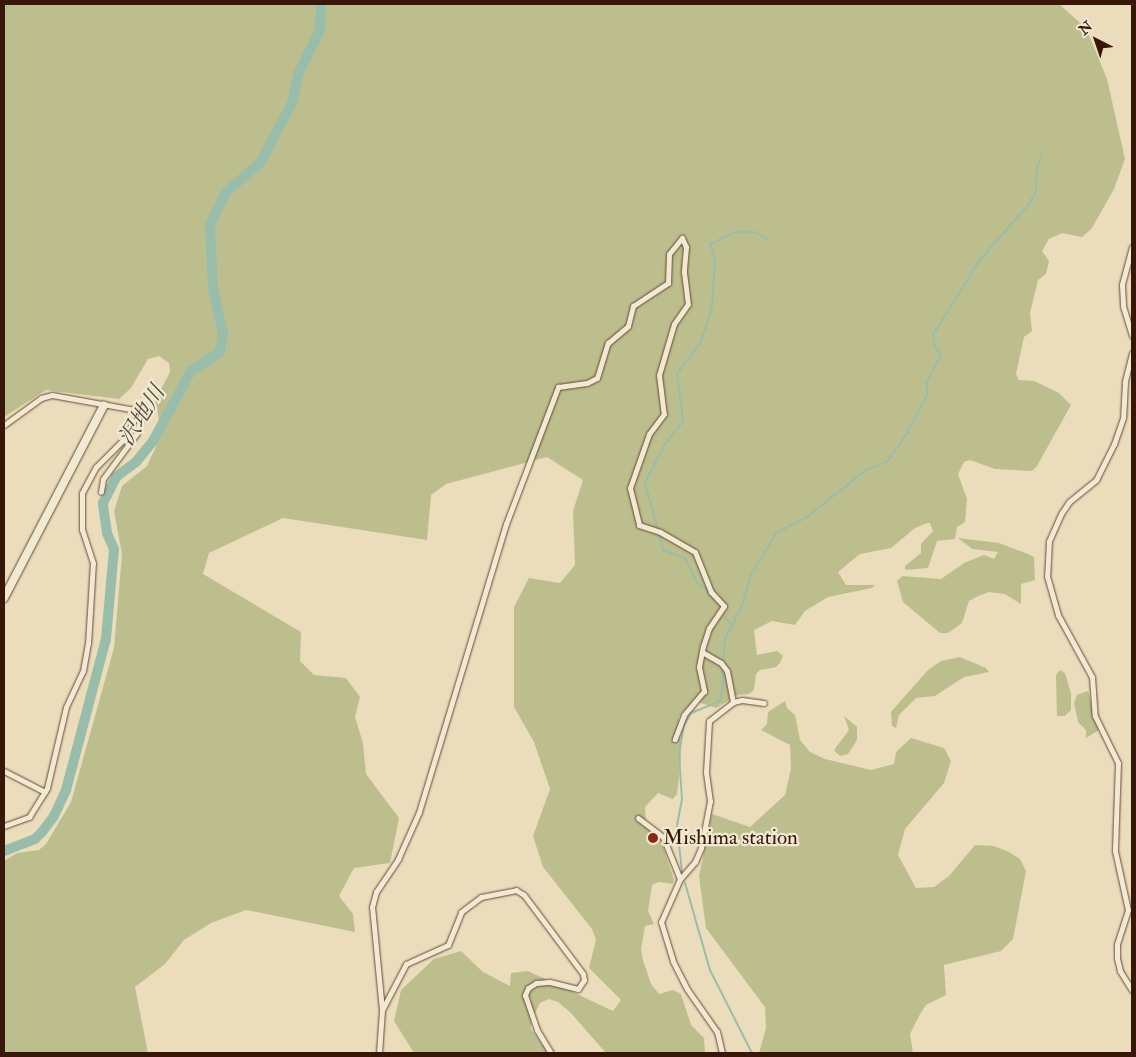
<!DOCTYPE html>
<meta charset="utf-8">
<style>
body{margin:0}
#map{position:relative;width:1136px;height:1057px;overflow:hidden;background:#ebddbb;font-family:"IM FELL Double Pica","Noto Serif JP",serif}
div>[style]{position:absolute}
.green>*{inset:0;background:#bcbf8d}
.stream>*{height:2px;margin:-1px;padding:0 1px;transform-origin:1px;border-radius:1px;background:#99bdab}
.river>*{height:10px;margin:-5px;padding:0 5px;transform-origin:5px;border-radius:5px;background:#99bdab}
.roads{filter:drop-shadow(0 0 1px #664835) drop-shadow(0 0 1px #664835)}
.street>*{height:5px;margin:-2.5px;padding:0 2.5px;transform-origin:2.5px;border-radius:2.5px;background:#f2e9d3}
.secondary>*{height:8px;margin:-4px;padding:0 4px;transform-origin:4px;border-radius:4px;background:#f2e9d3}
.dots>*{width:14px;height:14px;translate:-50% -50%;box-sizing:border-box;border:2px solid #f2e9d3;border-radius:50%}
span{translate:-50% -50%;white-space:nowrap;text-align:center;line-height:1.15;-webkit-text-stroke:4.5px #f2e9d3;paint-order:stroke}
.poi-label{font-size:21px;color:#391708}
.left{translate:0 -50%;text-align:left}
.water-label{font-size:22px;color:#564939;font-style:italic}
.frame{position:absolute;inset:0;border:5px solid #391708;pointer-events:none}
.north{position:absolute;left:1071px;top:15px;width:50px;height:50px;-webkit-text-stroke:4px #f2e9d3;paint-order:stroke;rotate:319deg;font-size:14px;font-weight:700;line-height:20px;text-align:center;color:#391708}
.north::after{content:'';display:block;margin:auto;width:18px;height:22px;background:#391708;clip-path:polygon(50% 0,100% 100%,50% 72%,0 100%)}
</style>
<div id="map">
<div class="green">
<i style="clip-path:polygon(4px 4px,1059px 4px,1086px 28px,1107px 79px,1125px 159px,1114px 189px,1092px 228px,1082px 237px,1062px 233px,1049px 239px,1042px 251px,1049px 261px,1046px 274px,1038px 280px,1030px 313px,1032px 331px,1024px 337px,1016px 374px,1019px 380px,1034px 381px,1059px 393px,1071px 405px,1037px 466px,1032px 471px,995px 469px,970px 460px,964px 462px,958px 474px,967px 499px,965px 522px,957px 527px,955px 539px,937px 541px,928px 568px,905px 570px,905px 566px,921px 553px,921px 544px,933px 531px,930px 523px,927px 523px,915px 528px,891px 548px,860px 554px,838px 572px,846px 585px,875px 585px,872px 588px,828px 597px,805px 611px,795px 625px,772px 621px,754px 630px,757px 655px,777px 651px,783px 656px,780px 663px,776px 667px,760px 670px,756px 674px,754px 690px,749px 694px,738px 695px,716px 708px,695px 701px,684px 711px,679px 717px,681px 760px,677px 794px,673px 799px,658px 793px,645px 807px,646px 826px,660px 837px,674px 880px,673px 884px,659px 882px,652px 885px,648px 911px,654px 924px,645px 926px,641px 949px,643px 960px,651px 984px,659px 994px,673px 990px,681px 994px,691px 1025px,704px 1038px,705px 1053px,606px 1053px,570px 1012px,558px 1002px,549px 999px,540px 1003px,531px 1021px,531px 1029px,548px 1053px,414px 1053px,394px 1021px,401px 990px,434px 959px,461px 951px,483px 972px,510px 986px,511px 973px,528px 971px,613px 1011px,621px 1000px,589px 968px,596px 940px,592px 929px,543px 867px,533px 836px,550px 789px,534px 742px,514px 707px,514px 607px,529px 578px,560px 583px,575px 565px,573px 511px,583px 480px,547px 457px,446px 484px,431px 495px,427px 540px,283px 518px,209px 553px,203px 574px,301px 632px,300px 661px,314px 675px,346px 678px,360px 697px,355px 717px,363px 743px,366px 774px,399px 818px,390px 863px,354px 868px,339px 896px,353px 914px,355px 932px,246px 910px,211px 923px,184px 940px,165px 964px,135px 987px,148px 1053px,4px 1053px,4px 861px,17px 853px,39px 850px,46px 844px,71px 802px,114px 648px,122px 554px,114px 511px,122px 486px,147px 466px,162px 433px,155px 401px,170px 372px,169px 363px,159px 356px,148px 359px,131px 388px,119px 399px,46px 390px,4px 417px)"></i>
<i style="clip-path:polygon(958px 538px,999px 543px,1028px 554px,1034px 557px,1035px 580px,1021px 584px,1021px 604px,1005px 594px,989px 592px,978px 596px,969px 601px,962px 623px,948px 633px,940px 633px,903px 602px,897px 581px,902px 576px,941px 579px,964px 563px,984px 555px,994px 559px,998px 552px,972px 549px)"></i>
<i style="clip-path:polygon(960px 657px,986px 668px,989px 672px,964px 677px,935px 696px,916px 698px,899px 715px,896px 728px,892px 726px,891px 712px,928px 670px,941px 661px)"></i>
<i style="clip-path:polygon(1060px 670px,1065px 673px,1071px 693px,1071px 710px,1065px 716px,1057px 716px,1056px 675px)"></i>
<i style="clip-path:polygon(1088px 691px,1099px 730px,1086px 738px,1086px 730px,1078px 722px,1074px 703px,1077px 695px)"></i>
<i style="clip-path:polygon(785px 701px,787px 708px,795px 715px,800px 740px,810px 752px,825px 759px,871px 770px,894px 764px,896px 752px,911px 738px,944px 748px,951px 761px,944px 783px,905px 829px,898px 855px,916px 888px,934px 887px,949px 876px,975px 845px,994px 846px,1009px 852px,1020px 859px,1026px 871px,1013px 939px,1001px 951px,944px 965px,946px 995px,926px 1005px,919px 1016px,910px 1034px,913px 1053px,759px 1053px,766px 1028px,765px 1007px,706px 928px,699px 876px,712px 814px,750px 827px,785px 795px,791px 769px,790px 745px,761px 730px,767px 724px,768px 712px)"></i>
<i style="clip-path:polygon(844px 716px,857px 727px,857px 740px,848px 754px,840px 756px,834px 750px,849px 730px)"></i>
</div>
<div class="stream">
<i style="left:658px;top:530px;width:49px;rotate:-105.5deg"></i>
<i style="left:645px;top:483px;width:44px;rotate:-62.9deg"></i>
<i style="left:665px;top:444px;width:28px;rotate:-51deg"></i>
<i style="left:683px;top:422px;width:48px;rotate:-97.1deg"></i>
<i style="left:677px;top:374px;width:38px;rotate:-53deg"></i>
<i style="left:700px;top:344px;width:38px;rotate:-72deg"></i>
<i style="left:712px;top:308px;width:49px;rotate:-86.5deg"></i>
<i style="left:715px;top:259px;width:16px;rotate:-108deg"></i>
<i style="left:710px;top:244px;width:29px;rotate:-25deg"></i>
<i style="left:736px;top:232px;width:19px"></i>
<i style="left:755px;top:232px;width:14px;rotate:30deg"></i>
<i style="left:659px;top:535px;width:16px;rotate:75deg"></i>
<i style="left:663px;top:550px;width:23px;rotate:20deg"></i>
<i style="left:685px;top:558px;width:28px;rotate:64deg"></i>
<i style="left:697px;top:583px;width:11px;rotate:34deg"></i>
<i style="left:706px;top:589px;width:14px;rotate:56deg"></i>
<i style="left:724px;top:615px;width:14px;rotate:54deg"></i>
<i style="left:723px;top:661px;width:22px;rotate:-85deg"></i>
<i style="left:725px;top:639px;width:38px;rotate:-63deg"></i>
<i style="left:742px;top:605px;width:31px;rotate:-73deg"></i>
<i style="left:751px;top:575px;width:49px;rotate:-59.2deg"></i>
<i style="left:776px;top:533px;width:35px;rotate:-27deg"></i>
<i style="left:807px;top:517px;width:75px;rotate:-38.5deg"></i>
<i style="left:866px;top:470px;width:22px;rotate:-21deg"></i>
<i style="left:887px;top:462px;width:33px;rotate:-55deg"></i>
<i style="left:906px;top:435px;width:45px;rotate:-62.3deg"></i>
<i style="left:927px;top:395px;width:14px;rotate:-90deg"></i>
<i style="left:927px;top:381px;width:30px;rotate:-62deg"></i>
<i style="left:941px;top:355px;width:10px;rotate:-127deg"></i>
<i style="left:935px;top:347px;width:12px;rotate:-99deg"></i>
<i style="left:933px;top:335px;width:87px;rotate:-58.1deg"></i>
<i style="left:979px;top:261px;width:76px;rotate:-48.7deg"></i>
<i style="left:1029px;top:204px;width:15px;rotate:-62deg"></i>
<i style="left:1036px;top:191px;width:24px;rotate:-88deg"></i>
<i style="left:1037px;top:167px;width:14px;rotate:-69deg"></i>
<i style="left:682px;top:872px;width:47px;rotate:-96.1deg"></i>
<i style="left:677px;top:825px;width:26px;rotate:-79deg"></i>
<i style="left:682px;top:799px;width:44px;rotate:-93.9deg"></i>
<i style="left:679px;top:755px;width:30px;rotate:-81deg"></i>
<i style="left:684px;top:725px;width:14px;rotate:-60deg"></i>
<i style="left:691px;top:713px;width:31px;rotate:-22deg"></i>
<i style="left:720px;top:701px;width:17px;rotate:-80deg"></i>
<i style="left:723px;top:684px;width:17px;rotate:-93deg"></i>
<i style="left:685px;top:883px;width:91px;rotate:74deg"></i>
<i style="left:710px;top:970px;width:93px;rotate:63.2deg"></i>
</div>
<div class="river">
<i style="left:4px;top:851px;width:33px;rotate:-21deg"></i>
<i style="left:35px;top:839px;width:10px;rotate:-45deg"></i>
<i style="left:42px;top:832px;width:20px;rotate:-53deg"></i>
<i style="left:54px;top:816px;width:29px;rotate:-65deg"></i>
<i style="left:66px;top:790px;width:156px;rotate:-75.2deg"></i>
<i style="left:106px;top:639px;width:90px;rotate:-84.9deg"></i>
<i style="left:114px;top:549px;width:17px;rotate:-114deg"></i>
<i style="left:107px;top:533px;width:30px;rotate:-98deg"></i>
<i style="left:103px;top:503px;width:29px;rotate:-63deg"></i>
<i style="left:116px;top:477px;width:25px;rotate:-37deg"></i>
<i style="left:136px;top:462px;width:27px;rotate:-51deg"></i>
<i style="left:153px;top:441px;width:80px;rotate:-61.5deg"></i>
<i style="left:191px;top:371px;width:35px;rotate:-33deg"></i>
<i style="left:220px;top:352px;width:18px;rotate:-81deg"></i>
<i style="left:223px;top:334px;width:46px;rotate:-102.5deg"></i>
<i style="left:213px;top:289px;width:64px;rotate:-92.7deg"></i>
<i style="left:210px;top:225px;width:37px;rotate:-64deg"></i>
<i style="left:226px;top:192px;width:45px;rotate:-40.5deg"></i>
<i style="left:260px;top:163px;width:68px;rotate:-61.9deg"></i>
<i style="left:292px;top:103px;width:32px;rotate:-77deg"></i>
<i style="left:299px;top:72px;width:47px;rotate:-63.4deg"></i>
<i style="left:320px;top:30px;width:26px;rotate:-88deg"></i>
</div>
<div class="roads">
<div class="street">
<i style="left:1132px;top:247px;width:39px;rotate:105deg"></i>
<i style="left:1122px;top:285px;width:21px;rotate:87deg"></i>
<i style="left:1123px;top:306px;width:31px;rotate:73deg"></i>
<i style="left:1132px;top:353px;width:30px;rotate:104deg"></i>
<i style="left:1125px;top:382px;width:36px;rotate:93deg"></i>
<i style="left:1123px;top:418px;width:28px;rotate:109deg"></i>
<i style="left:1114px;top:444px;width:40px;rotate:116.6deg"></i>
<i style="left:1096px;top:480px;width:35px;rotate:141deg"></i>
<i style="left:1069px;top:502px;width:14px;rotate:124deg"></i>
<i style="left:1061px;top:514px;width:30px;rotate:114deg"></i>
<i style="left:1049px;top:541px;width:35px;rotate:93deg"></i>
<i style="left:1047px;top:576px;width:41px;rotate:74.2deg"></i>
<i style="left:1058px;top:615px;width:71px;rotate:61.3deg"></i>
<i style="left:1092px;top:677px;width:39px;rotate:86deg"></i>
<i style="left:1095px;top:716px;width:52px;rotate:63.9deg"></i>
<i style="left:1118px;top:763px;width:88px;rotate:92deg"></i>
<i style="left:1115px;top:851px;width:60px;rotate:77.6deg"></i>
<i style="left:1128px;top:910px;width:36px;rotate:108deg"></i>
<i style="left:1117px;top:944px;width:14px;rotate:90deg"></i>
<i style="left:1117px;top:958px;width:13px;rotate:77deg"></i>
<i style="left:1120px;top:971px;width:22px;rotate:58deg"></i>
<i style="left:4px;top:425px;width:46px;rotate:-36.1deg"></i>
<i style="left:41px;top:398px;width:11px;rotate:-15deg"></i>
<i style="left:52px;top:395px;width:84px;rotate:10.2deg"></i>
<i style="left:135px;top:410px;width:8px;rotate:40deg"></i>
<i style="left:141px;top:415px;width:18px;rotate:103deg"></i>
<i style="left:137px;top:433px;width:57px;rotate:126.5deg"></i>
<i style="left:103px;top:479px;width:13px;rotate:99deg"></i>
<i style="left:702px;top:652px;width:22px;rotate:30deg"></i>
<i style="left:721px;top:663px;width:10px;rotate:53deg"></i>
<i style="left:727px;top:671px;width:32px;rotate:79deg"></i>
<i style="left:4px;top:771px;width:46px;rotate:27.1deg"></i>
<i style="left:638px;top:818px;width:31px;rotate:37deg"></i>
<i style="left:663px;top:837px;width:45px;rotate:68deg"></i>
<i style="left:4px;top:826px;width:27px;rotate:-20deg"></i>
<i style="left:29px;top:817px;width:34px;rotate:-58deg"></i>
<i style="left:47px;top:788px;width:83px;rotate:-76.8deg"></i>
<i style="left:66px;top:707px;width:40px;rotate:-65deg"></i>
<i style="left:83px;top:671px;width:27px;rotate:-80deg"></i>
<i style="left:88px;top:644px;width:81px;rotate:-86.5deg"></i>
<i style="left:93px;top:563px;width:35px;rotate:-108deg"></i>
<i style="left:82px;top:530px;width:37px;rotate:-90deg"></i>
<i style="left:82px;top:493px;width:30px;rotate:-62deg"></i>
<i style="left:96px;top:467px;width:41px;rotate:-45deg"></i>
<i style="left:125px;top:438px;width:29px;rotate:-63deg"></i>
<i style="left:382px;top:1010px;width:52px;rotate:-62.4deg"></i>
<i style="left:406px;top:964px;width:46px;rotate:-24.3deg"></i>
<i style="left:448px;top:945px;width:35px;rotate:-68deg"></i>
<i style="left:461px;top:912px;width:25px;rotate:-37deg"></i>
<i style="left:481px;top:897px;width:36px;rotate:-11deg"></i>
<i style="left:516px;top:890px;width:9px;rotate:32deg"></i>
<i style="left:524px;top:895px;width:99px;rotate:53.2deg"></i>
<i style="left:583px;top:974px;width:6px;rotate:81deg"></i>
<i style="left:584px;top:980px;width:11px;rotate:124deg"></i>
<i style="left:578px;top:989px;width:30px;rotate:-166deg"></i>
<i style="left:549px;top:982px;width:13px;rotate:176deg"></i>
<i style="left:536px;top:983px;width:9px;rotate:148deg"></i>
<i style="left:528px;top:988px;width:8px;rotate:113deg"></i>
<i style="left:525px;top:995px;width:37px;rotate:71deg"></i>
<i style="left:537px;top:1030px;width:27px;rotate:59deg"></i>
<i style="left:379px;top:1053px;width:43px;rotate:-86deg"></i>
<i style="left:382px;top:1010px;width:103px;rotate:-95.5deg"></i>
<i style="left:372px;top:907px;width:16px;rotate:-75deg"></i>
<i style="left:376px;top:892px;width:40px;rotate:-56deg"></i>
<i style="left:398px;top:859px;width:51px;rotate:-65.9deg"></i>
<i style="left:419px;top:812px;width:301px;rotate:-73.2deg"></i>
<i style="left:506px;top:524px;width:147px;rotate:-69.2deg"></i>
<i style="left:558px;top:387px;width:29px;rotate:-8deg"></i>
<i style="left:587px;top:383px;width:11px;rotate:-27deg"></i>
<i style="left:597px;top:378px;width:37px;rotate:-73deg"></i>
<i style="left:608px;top:343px;width:26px;rotate:-40deg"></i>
<i style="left:628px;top:326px;width:21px;rotate:-76deg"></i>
<i style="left:633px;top:306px;width:42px;rotate:-33.3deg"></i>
<i style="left:668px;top:283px;width:29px;rotate:-88deg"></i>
<i style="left:669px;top:254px;width:21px;rotate:-51deg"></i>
<i style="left:682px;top:238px;width:10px;rotate:66deg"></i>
<i style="left:686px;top:247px;width:25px;rotate:95deg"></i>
<i style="left:684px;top:272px;width:32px;rotate:83deg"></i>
<i style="left:688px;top:304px;width:24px;rotate:125deg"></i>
<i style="left:674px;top:324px;width:53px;rotate:106.4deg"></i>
<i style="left:659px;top:375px;width:39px;rotate:83deg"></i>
<i style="left:664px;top:414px;width:25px;rotate:127deg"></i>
<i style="left:649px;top:434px;width:57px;rotate:109.4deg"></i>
<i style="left:630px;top:488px;width:38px;rotate:76deg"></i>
<i style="left:639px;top:525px;width:22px;rotate:18deg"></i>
<i style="left:660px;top:532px;width:40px;rotate:29.7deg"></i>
<i style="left:695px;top:552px;width:43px;rotate:68.2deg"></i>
<i style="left:711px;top:592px;width:19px;rotate:47deg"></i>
<i style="left:724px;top:606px;width:27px;rotate:124deg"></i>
<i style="left:709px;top:628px;width:19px;rotate:108deg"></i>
<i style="left:703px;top:646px;width:21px;rotate:101deg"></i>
<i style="left:699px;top:667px;width:25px;rotate:78deg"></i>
<i style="left:704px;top:691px;width:31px;rotate:130deg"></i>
<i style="left:684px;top:715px;width:26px;rotate:111deg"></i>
<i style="left:722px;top:1053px;width:22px;rotate:-103deg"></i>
<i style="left:717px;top:1032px;width:52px;rotate:-124.9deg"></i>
<i style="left:687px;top:989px;width:31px;rotate:-117deg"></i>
<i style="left:673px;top:961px;width:41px;rotate:-107.1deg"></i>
<i style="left:661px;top:922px;width:47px;rotate:-66.2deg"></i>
<i style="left:680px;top:879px;width:23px;rotate:-49deg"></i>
<i style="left:695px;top:862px;width:15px;rotate:-67deg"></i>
<i style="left:701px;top:848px;width:48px;rotate:-79.2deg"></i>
<i style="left:710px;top:801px;width:29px;rotate:-98deg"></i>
<i style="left:706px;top:772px;width:51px;rotate:-86.6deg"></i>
<i style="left:709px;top:721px;width:31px;rotate:-38deg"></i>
<i style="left:733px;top:702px;width:9px;rotate:-13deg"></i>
<i style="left:742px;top:700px;width:22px;rotate:8deg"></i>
</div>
<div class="secondary">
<i style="left:4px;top:598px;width:217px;rotate:-62.6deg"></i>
</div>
</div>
<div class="dots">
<i style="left:653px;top:838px;background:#8f2418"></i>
</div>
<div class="poi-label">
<span class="left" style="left:663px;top:838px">Mishima station</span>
</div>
<div class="water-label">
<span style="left:142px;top:416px;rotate:-58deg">沢地川</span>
</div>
<div class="frame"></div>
<div class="north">N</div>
</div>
